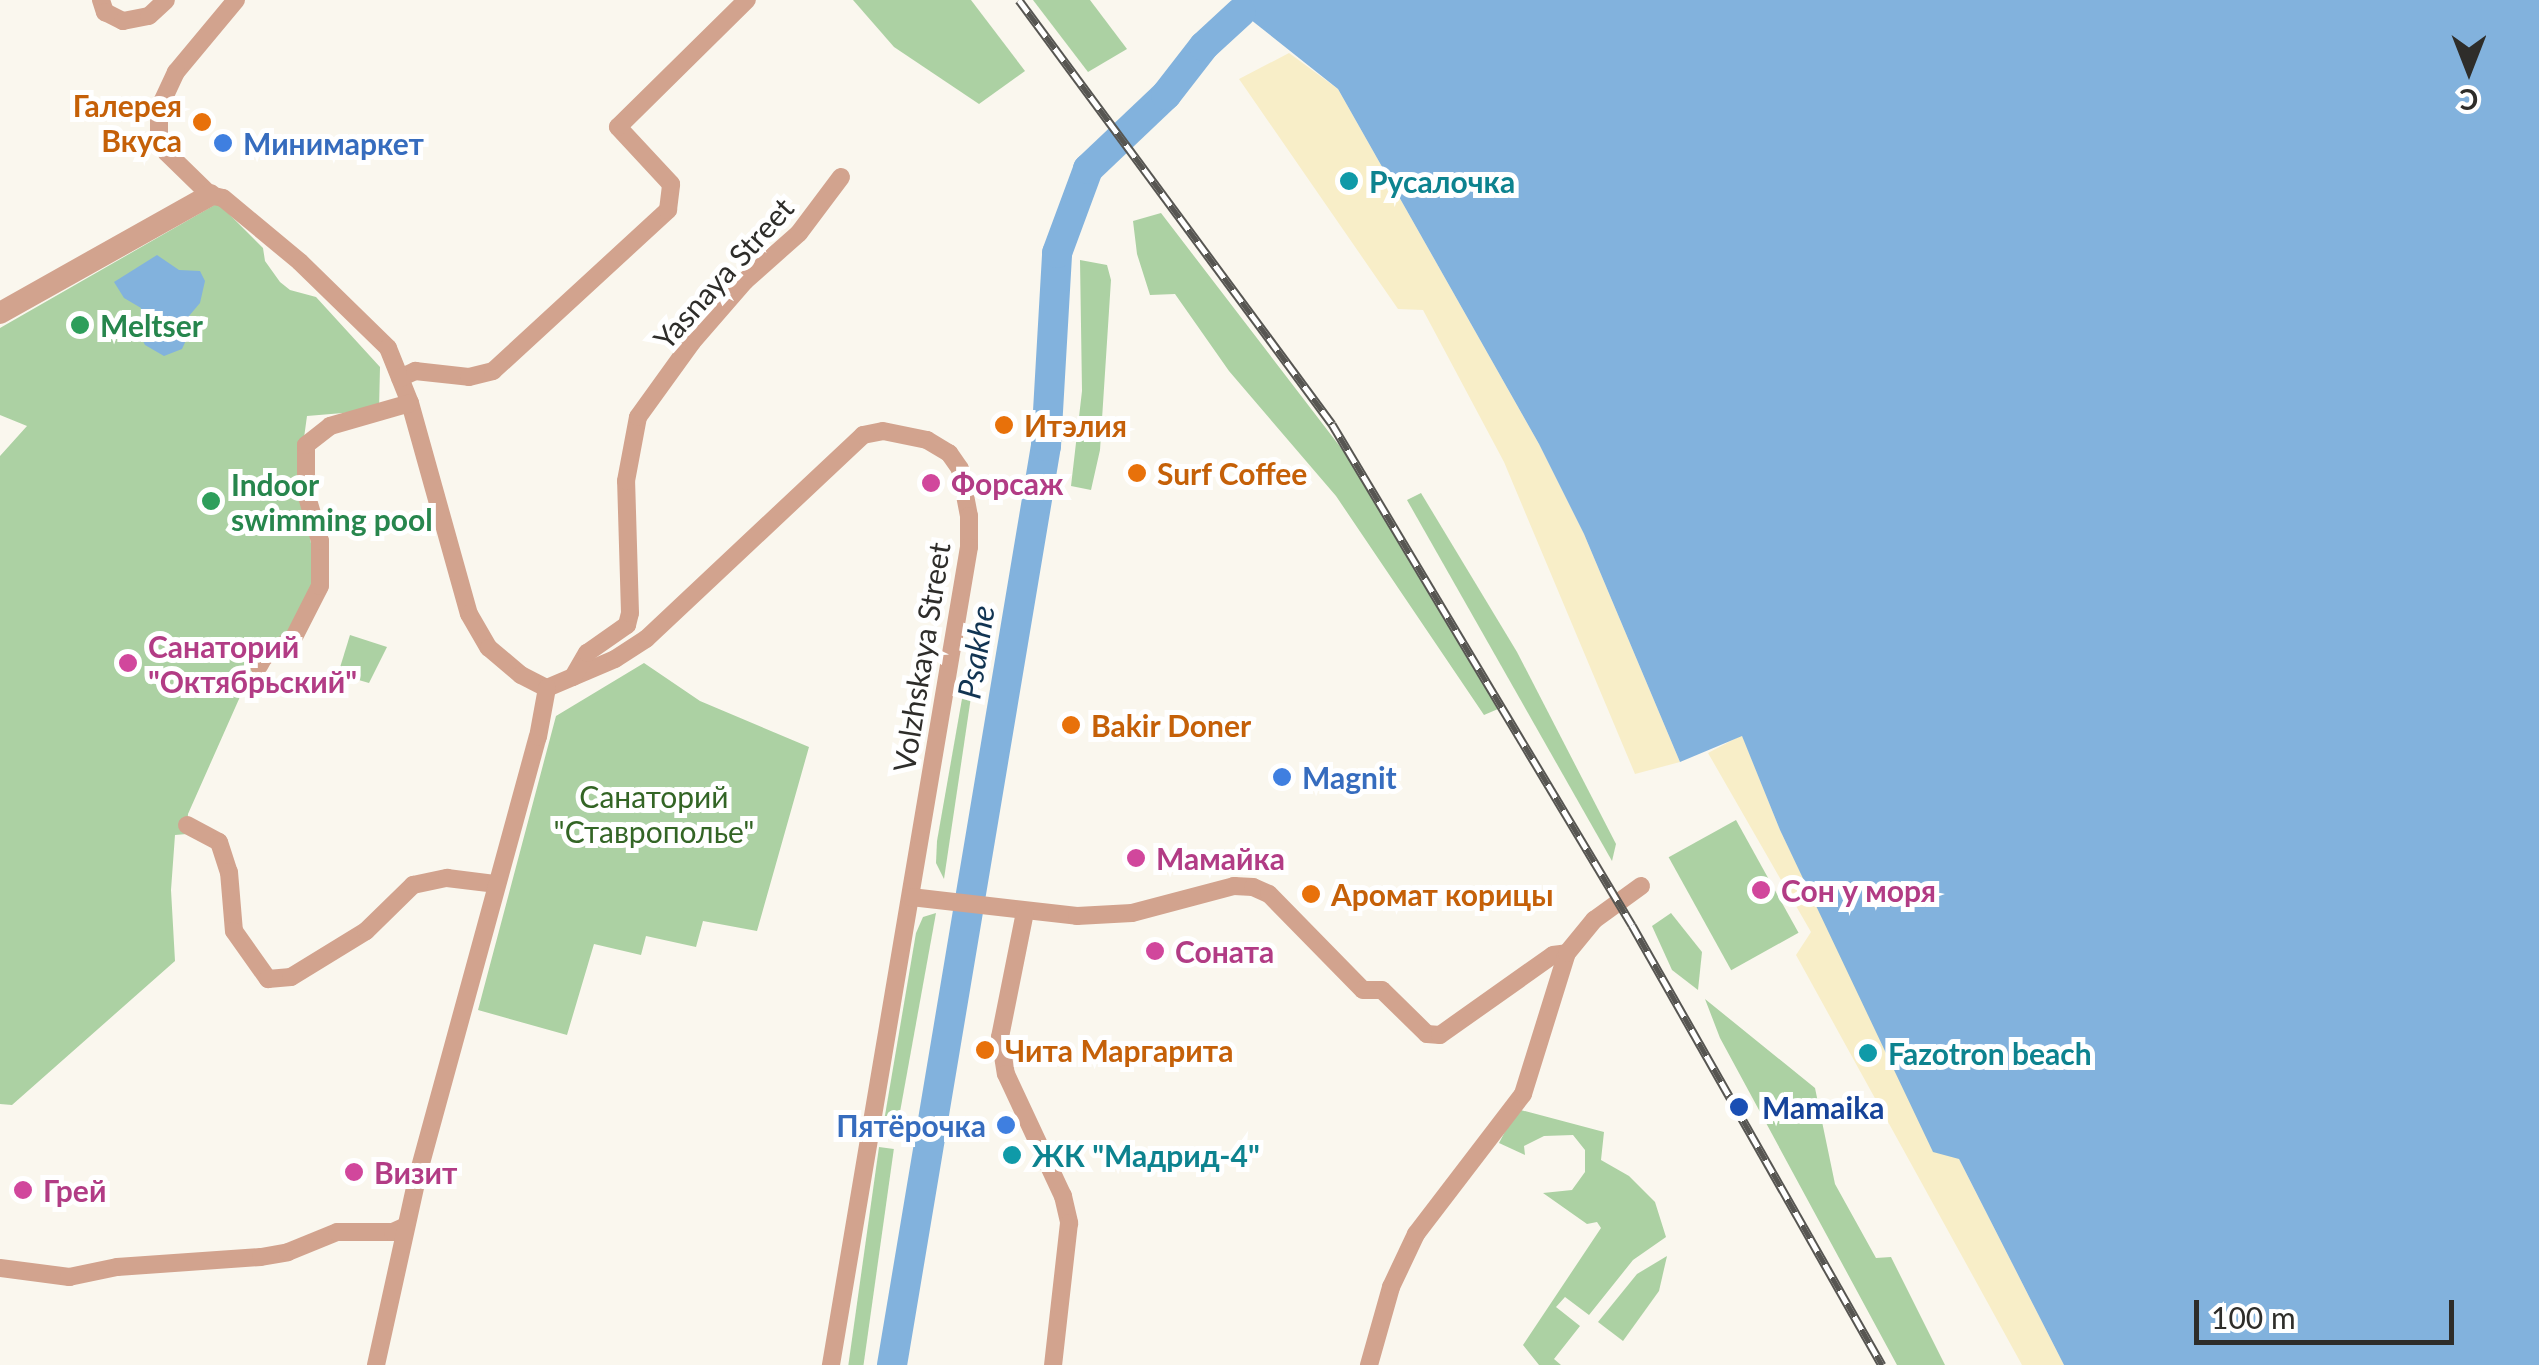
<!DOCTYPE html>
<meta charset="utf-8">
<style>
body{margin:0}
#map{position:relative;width:2539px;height:1365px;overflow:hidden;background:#faf7ee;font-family:Lato,sans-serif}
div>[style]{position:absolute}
.green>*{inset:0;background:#acd1a3;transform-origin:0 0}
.sand>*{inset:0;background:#f8eec8}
.water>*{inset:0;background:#82b2dd}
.river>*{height:30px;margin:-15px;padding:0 15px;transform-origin:15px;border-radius:15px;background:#82b2dd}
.minor>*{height:18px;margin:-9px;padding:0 9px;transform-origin:9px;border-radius:9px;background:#d2a38e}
.tertiary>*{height:22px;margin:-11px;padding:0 11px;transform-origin:11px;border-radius:11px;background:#d2a38e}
.rail>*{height:9px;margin-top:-4.5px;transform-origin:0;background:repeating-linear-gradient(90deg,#fff 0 15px,#575652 0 30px);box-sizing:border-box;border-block:2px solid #575652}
.dots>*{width:28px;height:28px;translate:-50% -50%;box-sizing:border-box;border:5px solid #fff;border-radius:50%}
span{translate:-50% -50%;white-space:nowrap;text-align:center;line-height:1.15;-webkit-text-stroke:10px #fff;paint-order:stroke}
.food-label{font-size:30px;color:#c56008;font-weight:700}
.right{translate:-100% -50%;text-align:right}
.left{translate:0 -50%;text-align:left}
.shop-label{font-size:30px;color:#366cbe;font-weight:700}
.culture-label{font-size:30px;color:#0d838f;font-weight:700}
.street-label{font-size:30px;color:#2e2d2a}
.leisure-label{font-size:30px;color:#27864d;font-weight:700}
.hotel-label{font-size:30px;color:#b23c85;font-weight:700}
.park-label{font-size:30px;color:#336525}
.transit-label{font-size:30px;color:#164399;font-weight:700}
.water-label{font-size:32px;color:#113452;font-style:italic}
.north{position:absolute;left:2419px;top:20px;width:100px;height:100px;-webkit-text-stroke:8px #fff;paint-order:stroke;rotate:180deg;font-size:28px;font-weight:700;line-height:40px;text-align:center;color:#2e2d2a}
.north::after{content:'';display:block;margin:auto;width:35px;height:45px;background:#2e2d2a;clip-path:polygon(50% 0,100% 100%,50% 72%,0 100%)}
.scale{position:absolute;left:2194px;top:1300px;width:260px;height:45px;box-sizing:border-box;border:5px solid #2e2d2a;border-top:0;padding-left:12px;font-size:30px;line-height:35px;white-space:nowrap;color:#2e2d2a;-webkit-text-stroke:8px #fff;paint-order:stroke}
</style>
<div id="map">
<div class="green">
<i style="clip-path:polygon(853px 0,971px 0,1025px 71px,979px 104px,894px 47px)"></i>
<i style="clip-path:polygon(1033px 0,1090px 0,1127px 49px,1088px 72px)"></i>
<i style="clip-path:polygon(218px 203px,263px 248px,265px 261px,280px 282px,290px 290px,316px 297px,380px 367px,379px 410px,307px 416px,300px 467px,315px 571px,307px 603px,288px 633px,261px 654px,251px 672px,188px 814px,187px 834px,175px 835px,171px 890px,175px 961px,12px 1105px,0 1104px,0 456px,27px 426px,0 415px,0 328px)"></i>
<i style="clip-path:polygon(1161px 213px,1348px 457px,1498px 709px,1484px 715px,1336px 496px,1229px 371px,1175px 294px,1150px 295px,1137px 254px,1133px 221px)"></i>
<i style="clip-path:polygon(1080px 260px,1107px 265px,1111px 280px,1100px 450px,1091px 490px,1071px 486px,1082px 391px)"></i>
<i style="clip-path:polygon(1421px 493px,1517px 652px,1616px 844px,1612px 861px,1407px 500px)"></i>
<i style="clip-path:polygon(350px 635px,387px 647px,369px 683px,338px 674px)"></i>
<i style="clip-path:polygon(972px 642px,979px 643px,944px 879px,936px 863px,937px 841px)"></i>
<i style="clip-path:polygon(644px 663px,700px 701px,809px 747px,757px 931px,703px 921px,696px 947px,646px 936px,641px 955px,594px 944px,567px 1035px,478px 1010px,556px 716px)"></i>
<i style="left:1736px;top:820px;width:129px;height:77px;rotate:61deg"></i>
<i style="clip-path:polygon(936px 913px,896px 1134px,882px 1133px,916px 933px,923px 917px)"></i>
<i style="clip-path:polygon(1671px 913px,1702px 952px,1698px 990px,1672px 970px,1652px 926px)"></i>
<i style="clip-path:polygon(1705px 999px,1815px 1088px,1835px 1184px,1876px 1258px,1891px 1257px,1945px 1365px,1897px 1365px,1720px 1038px)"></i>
<i style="clip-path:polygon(1517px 1109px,1604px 1132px,1601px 1160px,1629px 1176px,1655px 1202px,1666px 1237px,1633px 1260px,1589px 1315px,1565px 1297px,1556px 1307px,1580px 1326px,1554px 1359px,1561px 1365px,1539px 1365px,1523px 1345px,1601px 1228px,1597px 1222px,1587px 1224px,1543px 1193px,1572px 1190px,1585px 1172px,1585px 1150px,1573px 1135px,1544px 1136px,1524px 1146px,1525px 1155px,1499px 1143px)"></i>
<i style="left:879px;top:1147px;width:15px;height:221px;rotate:8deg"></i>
<i style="clip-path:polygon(1667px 1256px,1659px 1291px,1623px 1341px,1598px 1322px,1637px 1274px)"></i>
</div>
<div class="sand">
<i style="clip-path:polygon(1289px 53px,1338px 89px,1539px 444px,1584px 534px,1680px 762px,1635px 774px,1504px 462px,1423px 310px,1398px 309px,1239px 79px)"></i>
<i style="clip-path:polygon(1742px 735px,1780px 830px,1831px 934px,1959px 1159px,2064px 1365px,2022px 1365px,1796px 955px,1811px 932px,1708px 753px)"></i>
</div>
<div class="water">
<i style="clip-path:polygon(1245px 0,2539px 0,2539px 1365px,2064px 1365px,1959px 1159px,1933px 1152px,1780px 830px,1742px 736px,1680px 762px,1584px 534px,1539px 444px,1338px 89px,1241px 12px)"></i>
<i style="clip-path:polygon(157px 255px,179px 270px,200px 271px,205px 281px,200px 303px,189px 316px,188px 336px,182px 349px,164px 356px,145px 345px,140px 335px,141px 308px,124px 298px,114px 282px)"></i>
</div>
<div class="river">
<i style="left:892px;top:1365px;width:932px;rotate:-80.49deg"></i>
<i style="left:1046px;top:446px;width:193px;rotate:-86.7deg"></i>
<i style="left:1057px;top:253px;width:90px;rotate:-69.7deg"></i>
<i style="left:1088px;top:169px;width:108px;rotate:-43.5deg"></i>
<i style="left:1166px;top:95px;width:62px;rotate:-52.2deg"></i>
<i style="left:1204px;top:46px;width:50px;rotate:-42.6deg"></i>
</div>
<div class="minor">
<i style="left:101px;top:0;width:13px;rotate:72deg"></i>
<i style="left:105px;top:12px;width:20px;rotate:27deg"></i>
<i style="left:123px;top:21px;width:26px;rotate:-11deg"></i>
<i style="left:149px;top:16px;width:23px;rotate:-43deg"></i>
<i style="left:236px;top:0;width:94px;rotate:129.8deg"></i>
<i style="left:176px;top:72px;width:40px;rotate:115deg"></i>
<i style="left:159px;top:108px;width:30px;rotate:90deg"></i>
<i style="left:159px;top:138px;width:16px;rotate:63deg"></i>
<i style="left:166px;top:152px;width:62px;rotate:44.3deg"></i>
<i style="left:210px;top:195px;width:13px;rotate:13deg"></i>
<i style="left:223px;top:198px;width:100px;rotate:39.7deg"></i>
<i style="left:300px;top:262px;width:123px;rotate:44.3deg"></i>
<i style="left:388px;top:348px;width:59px;rotate:68.2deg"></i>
<i style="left:410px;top:403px;width:219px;rotate:74.4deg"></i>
<i style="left:469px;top:614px;width:39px;rotate:60deg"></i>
<i style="left:489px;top:648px;width:42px;rotate:40.2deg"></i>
<i style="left:521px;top:675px;width:29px;rotate:27deg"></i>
<i style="left:547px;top:688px;width:74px;rotate:-23.1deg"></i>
<i style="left:615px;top:659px;width:37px;rotate:-33deg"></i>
<i style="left:646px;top:639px;width:298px;rotate:-43.2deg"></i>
<i style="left:863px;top:435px;width:20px;rotate:-11deg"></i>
<i style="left:883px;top:431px;width:45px;rotate:11.6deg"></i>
<i style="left:927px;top:440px;width:26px;rotate:31deg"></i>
<i style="left:949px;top:453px;width:19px;rotate:55deg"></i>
<i style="left:960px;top:469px;width:48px;rotate:79.2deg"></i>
<i style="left:969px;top:516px;width:31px;rotate:90deg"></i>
<i style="left:969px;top:547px;width:830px;rotate:99.58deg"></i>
<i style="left:400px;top:378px;width:17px;rotate:-25deg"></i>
<i style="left:415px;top:371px;width:54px;rotate:6.3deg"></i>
<i style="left:469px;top:377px;width:25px;rotate:-14deg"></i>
<i style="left:493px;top:371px;width:238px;rotate:-42.6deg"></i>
<i style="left:668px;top:210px;width:26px;rotate:-83deg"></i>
<i style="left:671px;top:184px;width:78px;rotate:-132.9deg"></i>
<i style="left:618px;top:127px;width:181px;rotate:-44.6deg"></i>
<i style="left:259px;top:666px;width:10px;rotate:-61deg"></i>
<i style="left:264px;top:657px;width:34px;rotate:-32deg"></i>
<i style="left:293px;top:639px;width:59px;rotate:-63deg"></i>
<i style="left:320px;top:586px;width:45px;rotate:-90deg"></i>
<i style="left:320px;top:541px;width:50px;rotate:-106.3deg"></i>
<i style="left:306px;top:493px;width:48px;rotate:-90deg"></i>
<i style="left:306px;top:445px;width:31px;rotate:-38deg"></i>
<i style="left:330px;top:426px;width:83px;rotate:-16deg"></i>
<i style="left:573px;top:677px;width:28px;rotate:-60deg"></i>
<i style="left:587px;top:653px;width:49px;rotate:-35deg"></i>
<i style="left:627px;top:625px;width:12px;rotate:-76deg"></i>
<i style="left:630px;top:613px;width:132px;rotate:-91.7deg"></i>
<i style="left:626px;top:481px;width:65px;rotate:-79.4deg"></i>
<i style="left:638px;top:417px;width:92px;rotate:-54.2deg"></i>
<i style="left:692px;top:342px;width:81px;rotate:-49deg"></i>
<i style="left:745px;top:281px;width:72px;rotate:-41.6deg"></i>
<i style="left:799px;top:233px;width:70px;rotate:-53.1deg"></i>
<i style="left:187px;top:825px;width:36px;rotate:28deg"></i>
<i style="left:219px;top:842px;width:32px;rotate:72deg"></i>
<i style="left:229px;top:872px;width:59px;rotate:85.2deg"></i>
<i style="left:234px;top:931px;width:59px;rotate:54.7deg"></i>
<i style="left:268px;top:979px;width:23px;rotate:-5deg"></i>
<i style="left:291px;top:977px;width:88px;rotate:-31.5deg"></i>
<i style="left:366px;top:931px;width:66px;rotate:-44.4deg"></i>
<i style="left:413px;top:885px;width:35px;rotate:-12deg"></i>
<i style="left:447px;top:878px;width:48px;rotate:7.1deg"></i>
<i style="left:911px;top:897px;width:167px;rotate:6.5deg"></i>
<i style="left:1077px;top:916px;width:55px;rotate:-3.1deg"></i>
<i style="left:1132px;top:913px;width:106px;rotate:-14.8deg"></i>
<i style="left:1234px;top:886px;width:19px;rotate:3deg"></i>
<i style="left:1253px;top:887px;width:17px;rotate:24deg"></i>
<i style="left:1269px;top:894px;width:134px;rotate:45.6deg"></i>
<i style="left:1363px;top:990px;width:19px"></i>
<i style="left:1382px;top:990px;width:63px;rotate:44.4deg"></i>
<i style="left:1427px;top:1034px;width:13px;rotate:4deg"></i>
<i style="left:1440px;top:1035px;width:138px;rotate:-35.3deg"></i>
<i style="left:1553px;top:955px;width:14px;rotate:-8deg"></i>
<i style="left:1025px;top:912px;width:127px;rotate:101.3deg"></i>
<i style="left:1000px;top:1037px;width:37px;rotate:81deg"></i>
<i style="left:1006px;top:1074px;width:135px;rotate:65deg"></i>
<i style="left:1063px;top:1196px;width:28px;rotate:77deg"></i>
<i style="left:1069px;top:1223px;width:143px;rotate:96.4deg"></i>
<i style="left:0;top:1268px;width:70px;rotate:7.4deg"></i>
<i style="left:69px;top:1277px;width:49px;rotate:-11.8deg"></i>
<i style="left:117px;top:1267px;width:144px;rotate:-4deg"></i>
<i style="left:261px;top:1257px;width:27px;rotate:-10deg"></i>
<i style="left:288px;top:1252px;width:53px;rotate:-22.2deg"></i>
<i style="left:337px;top:1232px;width:56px"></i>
<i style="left:393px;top:1232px;width:14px;rotate:-25deg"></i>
<i style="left:376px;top:1365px;width:191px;rotate:-77.6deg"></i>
<i style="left:417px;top:1178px;width:457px;rotate:-74.7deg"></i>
<i style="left:538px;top:737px;width:50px;rotate:-79.6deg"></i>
<i style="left:1369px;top:1365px;width:81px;rotate:-74.2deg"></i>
<i style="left:1391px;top:1287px;width:59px;rotate:-64.7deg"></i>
<i style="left:1416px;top:1234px;width:176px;rotate:-52.6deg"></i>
<i style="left:1523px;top:1094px;width:148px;rotate:-72.7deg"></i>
<i style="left:1567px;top:953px;width:43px;rotate:-50.7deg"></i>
<i style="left:1594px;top:920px;width:58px;rotate:-35.9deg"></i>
</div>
<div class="tertiary">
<i style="left:0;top:313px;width:241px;rotate:-29.3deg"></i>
</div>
<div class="rail">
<i style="left:1019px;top:0;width:527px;rotate:53.56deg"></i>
<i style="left:1332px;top:424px;width:584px;rotate:59.09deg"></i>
<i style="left:1632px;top:925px;width:506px;rotate:60.4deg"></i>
</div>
<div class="dots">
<i style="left:202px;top:122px;background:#e8710a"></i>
<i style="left:223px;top:143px;background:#3f7fe0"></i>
<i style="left:1349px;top:181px;background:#0f9aa8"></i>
<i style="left:80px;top:325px;background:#2e9e5b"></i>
<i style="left:1004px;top:425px;background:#e8710a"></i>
<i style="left:1137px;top:473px;background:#e8710a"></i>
<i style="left:931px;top:483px;background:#d1479c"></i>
<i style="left:211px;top:501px;background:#2e9e5b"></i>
<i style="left:128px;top:663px;background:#d1479c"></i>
<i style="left:1071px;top:725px;background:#e8710a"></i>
<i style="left:1282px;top:777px;background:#3f7fe0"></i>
<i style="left:1136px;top:858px;background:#d1479c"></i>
<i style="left:1761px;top:890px;background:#d1479c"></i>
<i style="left:1311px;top:894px;background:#e8710a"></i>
<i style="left:1155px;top:951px;background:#d1479c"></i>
<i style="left:985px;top:1050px;background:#e8710a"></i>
<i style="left:1868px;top:1053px;background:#0f9aa8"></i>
<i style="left:1739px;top:1107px;background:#1a4fb4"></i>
<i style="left:1006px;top:1125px;background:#3f7fe0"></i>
<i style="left:1012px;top:1155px;background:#0f9aa8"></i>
<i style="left:354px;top:1172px;background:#d1479c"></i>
<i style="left:23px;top:1190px;background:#d1479c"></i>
</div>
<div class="food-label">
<span class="right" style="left:182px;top:122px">Галерея<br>Вкуса</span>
<span class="left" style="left:1024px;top:425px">Итэлия</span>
<span class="left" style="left:1157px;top:473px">Surf Coffee</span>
<span class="left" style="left:1091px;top:725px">Bakir Doner</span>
<span class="left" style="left:1331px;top:894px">Аромат корицы</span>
<span class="left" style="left:1005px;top:1050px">Чита Маргарита</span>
</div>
<div class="shop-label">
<span class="left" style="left:243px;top:143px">Минимаркет</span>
<span class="left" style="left:1302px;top:777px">Magnit</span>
<span class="right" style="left:986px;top:1125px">Пятёрочка</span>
</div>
<div class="culture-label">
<span class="left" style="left:1369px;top:181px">Русалочка</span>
<span class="left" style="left:1888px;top:1053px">Fazotron beach</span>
<span class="left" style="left:1032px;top:1155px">ЖК "Мадрид-4"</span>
</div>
<div class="street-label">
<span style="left:723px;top:273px;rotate:-48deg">Yasnaya Street</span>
<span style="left:921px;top:657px;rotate:-81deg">Volzhskaya Street</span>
</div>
<div class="leisure-label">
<span class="left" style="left:100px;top:325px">Meltser</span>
<span class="left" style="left:231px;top:501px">Indoor<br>swimming pool</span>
</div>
<div class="hotel-label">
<span class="left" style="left:951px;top:483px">Форсаж</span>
<span class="left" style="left:148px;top:663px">Санаторий<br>"Октябрьский"</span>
<span class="left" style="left:1156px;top:858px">Мамайка</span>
<span class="left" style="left:1781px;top:890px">Сон у моря</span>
<span class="left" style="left:1175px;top:951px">Соната</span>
<span class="left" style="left:374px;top:1172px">Визит</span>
<span class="left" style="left:43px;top:1190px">Грей</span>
</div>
<div class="park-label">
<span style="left:654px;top:813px">Санаторий<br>"Ставрополье"</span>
</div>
<div class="transit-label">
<span class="left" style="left:1762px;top:1107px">Mamaika</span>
</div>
<div class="water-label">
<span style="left:976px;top:652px;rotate:-81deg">Psakhe</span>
</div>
<div class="north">С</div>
<div class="scale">100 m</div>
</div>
